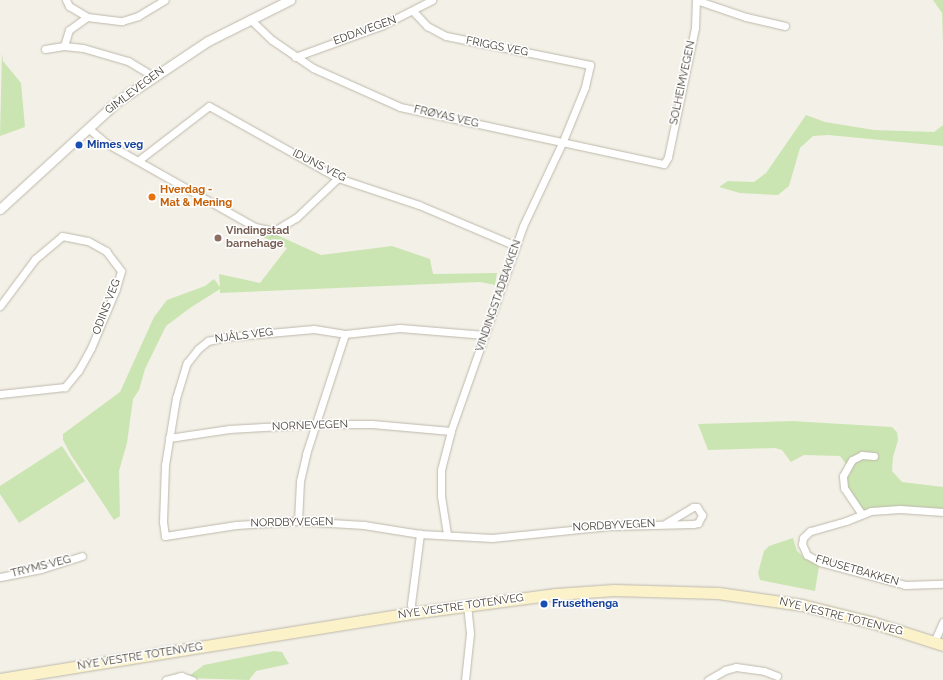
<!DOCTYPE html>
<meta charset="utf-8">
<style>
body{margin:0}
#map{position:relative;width:943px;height:680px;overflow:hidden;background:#f3f0e7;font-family:Raleway,sans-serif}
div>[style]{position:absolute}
.green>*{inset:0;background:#cbe5b2}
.roads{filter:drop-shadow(0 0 1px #beb8ab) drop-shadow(0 0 1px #beb8ab)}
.minor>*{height:7px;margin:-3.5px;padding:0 3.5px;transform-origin:3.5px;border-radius:3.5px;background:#fff}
.tertiary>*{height:9px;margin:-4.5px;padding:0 4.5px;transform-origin:4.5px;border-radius:4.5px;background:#fff}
.secondary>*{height:11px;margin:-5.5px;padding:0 5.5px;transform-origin:5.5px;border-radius:5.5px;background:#fbf2c9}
.dots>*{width:11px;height:11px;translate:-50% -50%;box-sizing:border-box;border:2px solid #fff;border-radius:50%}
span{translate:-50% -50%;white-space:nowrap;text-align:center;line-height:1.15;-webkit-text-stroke:3px #fff;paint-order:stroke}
.street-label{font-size:11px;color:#464137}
.transit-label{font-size:11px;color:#164399;font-weight:700}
.left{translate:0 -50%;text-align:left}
.food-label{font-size:11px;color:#c56008;font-weight:700}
.education-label{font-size:11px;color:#785e54;font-weight:700}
</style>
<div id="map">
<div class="green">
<i style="clip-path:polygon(933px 0,943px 0,943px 43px,942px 13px)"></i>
<i style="clip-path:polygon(2px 53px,3px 61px,21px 83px,25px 127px,0 136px)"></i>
<i style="clip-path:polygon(806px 115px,825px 122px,874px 130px,934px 132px,943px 125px,943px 146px,828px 135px,813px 136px,800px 148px,789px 186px,778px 195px,740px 193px,719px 187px,728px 181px,754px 182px,766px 173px)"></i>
<i style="clip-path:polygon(265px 235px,277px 235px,321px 255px,392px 246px,430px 259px,433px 274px,497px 273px,495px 285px,480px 282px,220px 293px,220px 289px,190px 308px,166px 326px,145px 369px,139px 390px,133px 399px,127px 443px,119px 471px,120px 516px,114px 520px,71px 455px,63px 440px,63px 434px,120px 392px,154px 317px,167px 300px,205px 286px,214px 279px,220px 287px,219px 274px,260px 283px,287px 248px,263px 237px)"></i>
<i style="clip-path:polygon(792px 421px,892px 427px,897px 432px,898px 440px,893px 457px,892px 471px,902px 482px,943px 487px,943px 514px,883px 512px,858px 515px,843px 491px,846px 464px,840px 456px,804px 455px,791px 462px,782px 450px,775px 448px,708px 450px,698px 424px)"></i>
<i style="clip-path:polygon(62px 446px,85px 481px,19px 523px,0 494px,0 486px)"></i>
<i style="clip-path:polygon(793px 538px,797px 551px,806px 559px,819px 566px,815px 591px,760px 580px,758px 573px,764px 551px,769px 546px)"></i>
<i style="clip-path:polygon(274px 651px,282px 652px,289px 664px,256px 671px,249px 680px,186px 678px,204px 665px)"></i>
</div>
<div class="roads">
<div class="minor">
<i style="left:66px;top:0;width:7px;rotate:63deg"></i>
<i style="left:69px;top:6px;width:21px;rotate:31deg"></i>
<i style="left:696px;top:0;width:53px;rotate:18.8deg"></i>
<i style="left:746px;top:17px;width:40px;rotate:13deg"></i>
<i style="left:413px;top:11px;width:21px;rotate:47deg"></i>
<i style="left:427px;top:26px;width:21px;rotate:28deg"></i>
<i style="left:446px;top:36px;width:147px;rotate:11.4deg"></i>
<i style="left:590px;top:65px;width:23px;rotate:103deg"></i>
<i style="left:585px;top:87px;width:58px;rotate:112.2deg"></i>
<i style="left:563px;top:141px;width:94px;rotate:115.2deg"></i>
<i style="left:523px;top:226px;width:217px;rotate:109.4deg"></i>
<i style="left:451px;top:431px;width:40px;rotate:104.4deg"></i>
<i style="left:441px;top:470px;width:26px;rotate:90deg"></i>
<i style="left:441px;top:496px;width:39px;rotate:81deg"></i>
<i style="left:250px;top:19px;width:30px;rotate:44deg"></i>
<i style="left:272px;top:40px;width:50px;rotate:34.3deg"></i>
<i style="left:313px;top:68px;width:95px;rotate:24.1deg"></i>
<i style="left:400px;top:107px;width:270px;rotate:12.2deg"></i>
<i style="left:664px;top:164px;width:8px;rotate:-60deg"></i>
<i style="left:668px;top:157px;width:132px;rotate:-78.2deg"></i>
<i style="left:695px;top:28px;width:28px;rotate:-88deg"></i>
<i style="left:64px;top:46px;width:17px;rotate:-73deg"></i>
<i style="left:69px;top:30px;width:22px;rotate:-36deg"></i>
<i style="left:87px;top:17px;width:35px;rotate:7deg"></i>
<i style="left:122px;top:21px;width:17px;rotate:-17deg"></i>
<i style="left:138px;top:16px;width:31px;rotate:-31deg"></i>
<i style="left:45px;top:49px;width:19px;rotate:-9deg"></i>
<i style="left:64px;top:46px;width:19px;rotate:6deg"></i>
<i style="left:83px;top:48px;width:47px;rotate:16.1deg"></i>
<i style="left:128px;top:61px;width:29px;rotate:31deg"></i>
<i style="left:295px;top:57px;width:94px;rotate:-20deg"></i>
<i style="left:383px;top:25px;width:55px;rotate:-27deg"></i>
<i style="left:88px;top:128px;width:23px;rotate:40deg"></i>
<i style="left:106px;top:143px;width:171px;rotate:29.4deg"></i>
<i style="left:255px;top:227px;width:19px;rotate:12deg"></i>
<i style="left:274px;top:231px;width:26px;rotate:-31deg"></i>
<i style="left:296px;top:218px;width:58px;rotate:-43.6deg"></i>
<i style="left:139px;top:160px;width:88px;rotate:-37.6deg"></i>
<i style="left:209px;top:106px;width:148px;rotate:29.2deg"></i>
<i style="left:338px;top:178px;width:85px;rotate:18.4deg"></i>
<i style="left:419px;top:205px;width:105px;rotate:22.9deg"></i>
<i style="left:0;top:306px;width:59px;rotate:-53.3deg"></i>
<i style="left:35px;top:259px;width:35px;rotate:-40deg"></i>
<i style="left:62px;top:236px;width:26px;rotate:11deg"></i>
<i style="left:88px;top:241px;width:21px;rotate:29deg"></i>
<i style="left:106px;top:251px;width:25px;rotate:53deg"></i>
<i style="left:121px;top:271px;width:19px;rotate:106deg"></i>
<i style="left:116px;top:289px;width:64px;rotate:113deg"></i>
<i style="left:91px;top:348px;width:26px;rotate:119deg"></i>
<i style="left:78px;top:371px;width:21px;rotate:129deg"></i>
<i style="left:65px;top:387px;width:65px;rotate:173.9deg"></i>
<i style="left:169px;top:438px;width:61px;rotate:-8.5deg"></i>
<i style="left:229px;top:429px;width:87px;rotate:-3.3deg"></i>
<i style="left:316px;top:424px;width:56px"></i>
<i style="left:372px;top:424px;width:79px;rotate:5.1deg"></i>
<i style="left:943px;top:512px;width:43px;rotate:-176deg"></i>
<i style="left:900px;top:509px;width:29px;rotate:176deg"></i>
<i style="left:871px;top:511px;width:27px;rotate:158deg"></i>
<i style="left:846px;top:521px;width:37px;rotate:164deg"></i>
<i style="left:810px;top:531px;width:10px;rotate:135deg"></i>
<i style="left:803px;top:538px;width:6px;rotate:99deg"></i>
<i style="left:802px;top:544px;width:12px;rotate:66deg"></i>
<i style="left:807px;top:555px;width:15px;rotate:28deg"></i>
<i style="left:820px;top:562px;width:88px;rotate:15.1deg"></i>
<i style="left:905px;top:585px;width:38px;rotate:-2deg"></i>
<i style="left:861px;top:513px;width:30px;rotate:-124deg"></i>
<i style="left:844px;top:488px;width:12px;rotate:-95deg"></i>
<i style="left:843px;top:476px;width:18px;rotate:-61deg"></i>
<i style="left:852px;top:460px;width:11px;rotate:-27deg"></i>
<i style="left:862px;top:455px;width:12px;rotate:5deg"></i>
<i style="left:298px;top:521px;width:40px;rotate:-87.1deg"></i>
<i style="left:300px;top:481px;width:28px;rotate:-77deg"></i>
<i style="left:306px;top:454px;width:126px;rotate:-72deg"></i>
<i style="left:420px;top:534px;width:72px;rotate:3.2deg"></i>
<i style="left:492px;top:538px;width:120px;rotate:-5.8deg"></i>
<i style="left:611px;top:526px;width:82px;rotate:-1.4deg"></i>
<i style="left:693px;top:524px;width:5px;rotate:-11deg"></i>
<i style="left:698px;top:523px;width:9px;rotate:-63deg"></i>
<i style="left:702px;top:515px;width:9px;rotate:-122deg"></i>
<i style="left:697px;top:507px;width:4px;rotate:180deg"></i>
<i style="left:693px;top:507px;width:33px;rotate:149deg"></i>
<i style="left:0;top:577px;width:42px;rotate:-11deg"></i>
<i style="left:41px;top:569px;width:43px;rotate:-17.6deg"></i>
<i style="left:412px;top:613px;width:9px;rotate:-96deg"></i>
<i style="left:411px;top:604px;width:71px;rotate:-82.7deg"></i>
<i style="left:420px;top:534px;width:57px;rotate:-170.9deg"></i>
<i style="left:364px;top:525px;width:66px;rotate:-176.5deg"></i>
<i style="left:298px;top:521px;width:62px;rotate:176.3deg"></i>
<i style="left:236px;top:525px;width:72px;rotate:171.2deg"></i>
<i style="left:165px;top:536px;width:14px;rotate:-98deg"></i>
<i style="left:163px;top:522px;width:57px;rotate:-88deg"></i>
<i style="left:165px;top:465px;width:68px;rotate:-80.7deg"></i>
<i style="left:176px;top:398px;width:37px;rotate:-73deg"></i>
<i style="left:187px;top:363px;width:18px;rotate:-52deg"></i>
<i style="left:198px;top:349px;width:13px;rotate:-39deg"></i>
<i style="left:208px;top:341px;width:17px;rotate:-13deg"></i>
<i style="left:225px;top:337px;width:89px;rotate:-5.1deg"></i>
<i style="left:314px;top:329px;width:31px;rotate:9deg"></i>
<i style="left:345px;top:334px;width:55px;rotate:-6.2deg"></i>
<i style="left:400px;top:328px;width:85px;rotate:4.7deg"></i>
<i style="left:934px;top:642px;width:22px;rotate:-66deg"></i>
<i style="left:166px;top:680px;width:16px;rotate:-15deg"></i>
<i style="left:181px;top:676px;width:12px;rotate:20deg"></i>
<i style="left:465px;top:680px;width:47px;rotate:-83.9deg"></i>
<i style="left:470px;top:633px;width:27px;rotate:-96deg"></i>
<i style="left:708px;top:680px;width:20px;rotate:-30deg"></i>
<i style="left:725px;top:670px;width:11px;rotate:-15deg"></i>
<i style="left:736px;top:667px;width:28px;rotate:8deg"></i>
<i style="left:764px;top:671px;width:14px;rotate:21deg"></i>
</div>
<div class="tertiary">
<i style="left:0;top:209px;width:160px;rotate:-42.5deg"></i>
<i style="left:118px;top:101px;width:108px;rotate:-33.7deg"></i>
<i style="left:208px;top:41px;width:92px;rotate:-26.6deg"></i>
</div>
<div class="secondary">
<i style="left:0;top:679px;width:417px;rotate:-9.1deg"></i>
<i style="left:412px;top:613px;width:145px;rotate:-7.5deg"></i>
<i style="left:556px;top:594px;width:58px;rotate:-3.9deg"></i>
<i style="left:614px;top:590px;width:104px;rotate:1.7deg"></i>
<i style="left:718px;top:593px;width:85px;rotate:8.1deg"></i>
<i style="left:802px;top:605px;width:74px;rotate:14deg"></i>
<i style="left:874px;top:623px;width:72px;rotate:17.7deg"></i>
</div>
</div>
<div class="dots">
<i style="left:79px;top:145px;background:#1a4fb4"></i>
<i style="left:152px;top:197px;background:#e8710a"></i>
<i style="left:218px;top:238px;background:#8d6e63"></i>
<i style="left:544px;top:604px;background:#1a4fb4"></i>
</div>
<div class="street-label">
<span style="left:365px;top:31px;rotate:-20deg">EDDAVEGEN</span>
<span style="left:497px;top:47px;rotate:11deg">FRIGGS VEG</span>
<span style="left:683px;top:83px;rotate:-78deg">SOLHEIMVEGEN</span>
<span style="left:135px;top:91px;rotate:-37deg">GIMLEVEGEN</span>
<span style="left:446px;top:117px;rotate:13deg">FRØYAS VEG</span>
<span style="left:319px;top:166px;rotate:27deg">IDUNS VEG</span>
<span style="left:499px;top:296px;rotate:-71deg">VINDINGSTADBAKKEN</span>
<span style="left:107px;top:307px;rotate:-69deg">ODINS VEG</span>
<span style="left:244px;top:336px;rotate:-7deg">NJÅLS VEG</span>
<span style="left:310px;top:426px;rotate:-2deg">NORNEVEGEN</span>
<span style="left:292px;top:523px;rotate:-1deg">NORDBYVEGEN</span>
<span style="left:614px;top:526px;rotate:-3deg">NORDBYVEGEN</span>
<span style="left:41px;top:567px;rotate:-14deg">TRYMS VEG</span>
<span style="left:857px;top:571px;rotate:16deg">FRUSETBAKKEN</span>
<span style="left:461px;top:607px;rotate:-8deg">NYE VESTRE TOTENVEG</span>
<span style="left:841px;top:617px;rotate:14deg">NYE VESTRE TOTENVEG</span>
<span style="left:140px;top:657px;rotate:-9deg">NYE VESTRE TOTENVEG</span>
</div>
<div class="transit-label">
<span class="left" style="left:87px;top:145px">Mimes veg</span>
<span class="left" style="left:552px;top:604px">Frusethenga</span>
</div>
<div class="food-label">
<span class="left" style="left:160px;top:197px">Hverdag -<br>Mat &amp; Mening</span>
</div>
<div class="education-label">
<span class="left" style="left:226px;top:238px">Vindingstad<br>barnehage</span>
</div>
</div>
